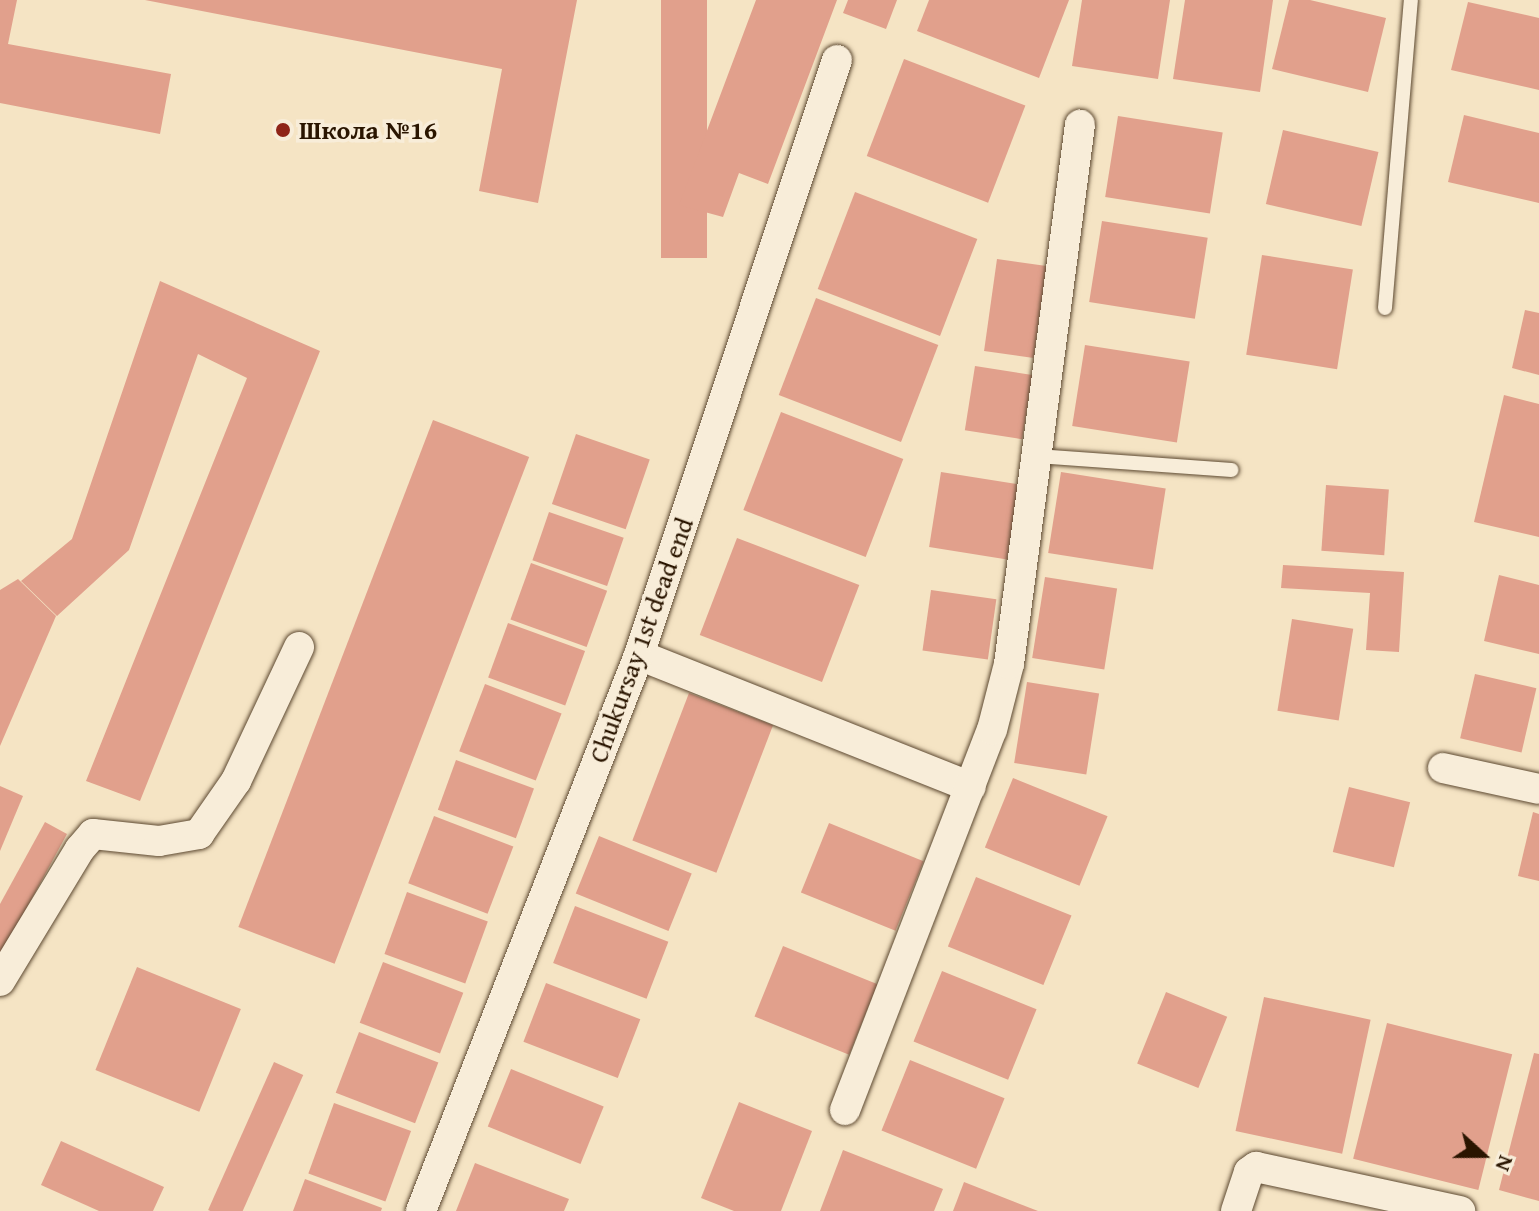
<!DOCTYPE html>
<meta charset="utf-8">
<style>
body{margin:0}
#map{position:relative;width:1539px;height:1211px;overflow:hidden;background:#f5e4c4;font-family:"Gentium Book Plus",serif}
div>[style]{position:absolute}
.building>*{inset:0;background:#e1a08c;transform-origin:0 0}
.roads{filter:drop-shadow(0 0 2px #5d4931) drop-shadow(0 0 2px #5d4931)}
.service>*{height:14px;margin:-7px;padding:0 7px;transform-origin:7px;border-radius:7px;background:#f8edd9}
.minor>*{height:30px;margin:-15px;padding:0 15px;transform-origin:15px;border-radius:15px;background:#f8edd9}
.dots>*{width:22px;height:22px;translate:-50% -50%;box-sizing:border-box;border:4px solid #f8edd9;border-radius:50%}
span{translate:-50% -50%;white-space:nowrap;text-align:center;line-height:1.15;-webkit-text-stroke:7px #f8edd9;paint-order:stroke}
.poi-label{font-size:26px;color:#2a1500;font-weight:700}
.left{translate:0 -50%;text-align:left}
.street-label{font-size:26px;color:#2a1500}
.north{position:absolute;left:1443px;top:1115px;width:80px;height:80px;-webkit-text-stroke:6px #f8edd9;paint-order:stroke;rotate:111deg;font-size:22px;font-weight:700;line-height:32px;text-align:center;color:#2a1500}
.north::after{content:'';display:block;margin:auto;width:28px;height:36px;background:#2a1500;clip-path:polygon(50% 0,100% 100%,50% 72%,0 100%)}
</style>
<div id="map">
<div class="building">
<i style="clip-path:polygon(0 0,17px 0,8px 44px,171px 74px,160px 134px,0 103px)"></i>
<i style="clip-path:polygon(145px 0,577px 0,538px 203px,479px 191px,502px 69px)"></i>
<i style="left:661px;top:0;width:46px;height:258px"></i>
<i style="clip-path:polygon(756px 0,837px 0,768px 184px,739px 173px,723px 217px,679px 205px)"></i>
<i style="clip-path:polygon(848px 0,897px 0,886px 29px,843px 13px)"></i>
<i style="clip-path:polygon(929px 0,1069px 0,1039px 78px,917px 31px)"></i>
<i style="clip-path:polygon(1082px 0,1170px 0,1158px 79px,1072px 66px)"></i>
<i style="clip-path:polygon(1185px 0,1273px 0,1260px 92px,1173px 79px)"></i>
<i style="clip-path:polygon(1289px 0,1310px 0,1386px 18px,1368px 92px,1272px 69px)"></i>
<i style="clip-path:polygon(1468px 2px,1539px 18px,1539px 90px,1451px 70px)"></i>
<i style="left:904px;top:59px;width:130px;height:104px;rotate:21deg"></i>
<i style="clip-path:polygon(1464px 115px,1539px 133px,1539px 203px,1448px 182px)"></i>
<i style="left:1118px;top:116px;width:106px;height:82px;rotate:9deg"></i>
<i style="left:1283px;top:130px;width:98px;height:76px;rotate:13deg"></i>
<i style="left:855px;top:192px;width:131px;height:104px;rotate:21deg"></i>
<i style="left:1102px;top:221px;width:107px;height:82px;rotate:9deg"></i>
<i style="left:1262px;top:255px;width:92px;height:101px;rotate:9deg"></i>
<i style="left:997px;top:259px;width:50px;height:93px;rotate:8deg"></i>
<i style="clip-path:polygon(160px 281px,320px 351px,140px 801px,86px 781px,247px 378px,198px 354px,129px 550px,57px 616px,21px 581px,72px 539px)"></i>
<i style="left:816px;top:298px;width:131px;height:104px;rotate:21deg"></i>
<i style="clip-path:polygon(1525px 310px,1539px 313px,1539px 375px,1512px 368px)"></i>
<i style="left:1085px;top:345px;width:106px;height:82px;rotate:9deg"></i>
<i style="left:975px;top:366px;width:58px;height:65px;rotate:9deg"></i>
<i style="clip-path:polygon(1504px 395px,1539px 404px,1539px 537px,1474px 522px)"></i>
<i style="left:781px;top:412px;width:131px;height:105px;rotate:21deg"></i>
<i style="left:433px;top:420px;width:103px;height:543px;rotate:21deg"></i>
<i style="left:576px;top:434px;width:78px;height:74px;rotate:19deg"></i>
<i style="left:941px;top:472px;width:79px;height:76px;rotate:9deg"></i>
<i style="left:1061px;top:472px;width:106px;height:82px;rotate:9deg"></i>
<i style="left:1326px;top:485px;width:63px;height:66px;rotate:4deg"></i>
<i style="left:549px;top:512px;width:79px;height:51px;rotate:19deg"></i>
<i style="left:737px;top:538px;width:131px;height:104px;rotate:21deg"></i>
<i style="left:531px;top:563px;width:81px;height:60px;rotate:20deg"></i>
<i style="clip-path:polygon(1283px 565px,1404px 572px,1399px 652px,1366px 650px,1370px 593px,1281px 588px)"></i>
<i style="clip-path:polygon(1499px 575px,1539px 585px,1539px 654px,1484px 641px)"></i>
<i style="left:1045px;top:577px;width:73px;height:82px;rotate:9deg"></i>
<i style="clip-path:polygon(18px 579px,56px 616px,0 746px,0 590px)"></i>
<i style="left:931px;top:590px;width:66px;height:61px;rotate:8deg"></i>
<i style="left:1292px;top:619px;width:62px;height:93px;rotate:9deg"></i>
<i style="left:508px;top:623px;width:82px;height:58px;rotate:20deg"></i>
<i style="left:1475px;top:674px;width:63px;height:66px;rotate:13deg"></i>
<i style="left:1027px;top:682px;width:73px;height:82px;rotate:9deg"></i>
<i style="left:485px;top:684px;width:82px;height:72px;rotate:21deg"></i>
<i style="left:689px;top:693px;width:90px;height:158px;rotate:21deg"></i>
<i style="left:456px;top:760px;width:83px;height:53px;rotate:20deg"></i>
<i style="left:1013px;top:778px;width:102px;height:75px;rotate:22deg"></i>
<i style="clip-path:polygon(0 786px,23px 796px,0 851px)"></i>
<i style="left:1349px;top:787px;width:63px;height:67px;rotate:14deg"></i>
<i style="clip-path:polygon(1533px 812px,1539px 814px,1539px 881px,1518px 876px)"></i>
<i style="left:434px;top:816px;width:85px;height:72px;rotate:21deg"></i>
<i style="clip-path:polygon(45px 822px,67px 834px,0 957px,0 904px)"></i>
<i style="left:829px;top:823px;width:102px;height:75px;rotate:22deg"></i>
<i style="left:599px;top:836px;width:100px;height:62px;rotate:22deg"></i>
<i style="left:976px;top:877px;width:103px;height:75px;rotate:22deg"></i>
<i style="left:407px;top:892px;width:86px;height:66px;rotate:20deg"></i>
<i style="left:575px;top:906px;width:100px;height:61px;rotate:21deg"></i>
<i style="left:783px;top:946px;width:102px;height:76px;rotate:22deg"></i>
<i style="left:383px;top:962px;width:86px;height:65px;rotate:21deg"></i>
<i style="left:137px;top:967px;width:112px;height:111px;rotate:22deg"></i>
<i style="left:942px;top:971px;width:102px;height:76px;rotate:22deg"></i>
<i style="left:546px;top:983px;width:101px;height:63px;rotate:21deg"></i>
<i style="left:1166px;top:992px;width:66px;height:77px;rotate:22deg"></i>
<i style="left:1264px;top:997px;width:109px;height:137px;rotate:12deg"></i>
<i style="left:1387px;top:1023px;width:129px;height:140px;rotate:14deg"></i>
<i style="left:359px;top:1032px;width:85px;height:65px;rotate:21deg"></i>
<i style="clip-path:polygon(1534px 1053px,1539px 1054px,1539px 1201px,1499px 1190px)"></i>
<i style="left:910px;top:1060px;width:102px;height:76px;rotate:22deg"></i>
<i style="left:274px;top:1062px;width:32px;height:162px;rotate:24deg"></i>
<i style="left:511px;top:1069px;width:100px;height:62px;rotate:22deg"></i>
<i style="clip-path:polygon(739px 1102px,812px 1131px,781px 1211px,734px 1211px,701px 1198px)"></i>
<i style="left:334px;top:1103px;width:82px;height:75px;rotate:20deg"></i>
<i style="clip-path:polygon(61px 1141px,164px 1187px,153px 1211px,99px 1211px,41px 1185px)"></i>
<i style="clip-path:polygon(843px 1150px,943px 1189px,934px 1211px,820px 1211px)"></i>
<i style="clip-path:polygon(475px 1163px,569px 1199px,564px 1211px,456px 1211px)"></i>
<i style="clip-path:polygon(305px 1179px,382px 1208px,381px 1211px,293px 1211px)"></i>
<i style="clip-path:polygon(964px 1182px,1038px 1211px,953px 1211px)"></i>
</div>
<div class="roads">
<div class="service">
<i style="left:1385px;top:308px;width:309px;rotate:-85.2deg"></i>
<i style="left:1037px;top:456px;width:195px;rotate:4.1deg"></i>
</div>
<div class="minor">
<i style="left:639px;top:655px;width:357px;rotate:21.7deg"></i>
<i style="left:1443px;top:768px;width:98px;rotate:12.3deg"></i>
<i style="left:0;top:981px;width:154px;rotate:-58.8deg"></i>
<i style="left:80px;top:849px;width:20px;rotate:-49deg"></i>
<i style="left:93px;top:834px;width:66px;rotate:6.1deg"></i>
<i style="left:159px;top:841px;width:41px;rotate:-9.9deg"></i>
<i style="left:199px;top:834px;width:65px;rotate:-55.1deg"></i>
<i style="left:236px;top:781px;width:148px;rotate:-64.8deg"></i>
<i style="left:845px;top:1110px;width:407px;rotate:-68.9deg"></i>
<i style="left:992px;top:730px;width:68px;rotate:-75.6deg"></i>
<i style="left:1009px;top:664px;width:544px;rotate:-82.5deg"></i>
<i style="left:421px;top:1211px;width:597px;rotate:-68.59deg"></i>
<i style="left:639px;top:655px;width:627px;rotate:-71.59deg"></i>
<i style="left:1236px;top:1211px;width:41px;rotate:-71.6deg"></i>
<i style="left:1249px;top:1172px;width:9px;rotate:-36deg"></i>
<i style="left:1256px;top:1167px;width:209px;rotate:12.2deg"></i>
</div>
</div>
<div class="dots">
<i style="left:283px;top:130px;background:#8f2418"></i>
</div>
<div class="poi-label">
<span class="left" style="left:299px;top:130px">Школа №16</span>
</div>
<div class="street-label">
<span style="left:641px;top:640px;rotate:-70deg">Chukursay 1st dead end</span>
</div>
<div class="north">N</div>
</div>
